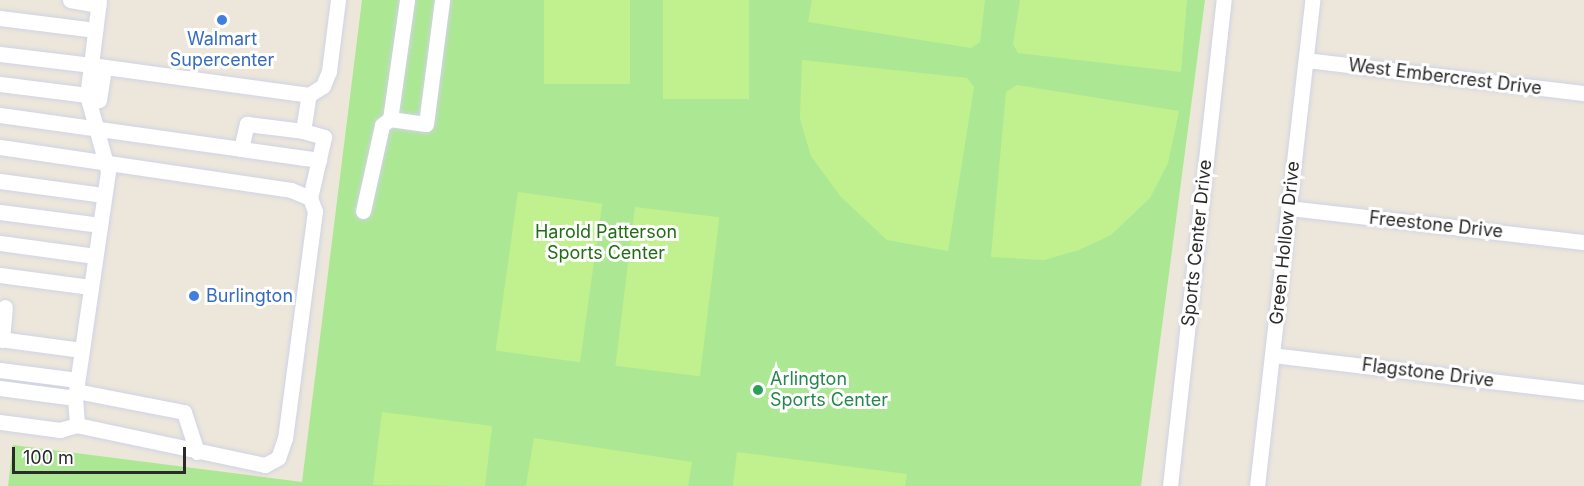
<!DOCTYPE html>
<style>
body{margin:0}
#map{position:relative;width:1584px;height:486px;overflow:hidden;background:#ede7db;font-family:Inter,sans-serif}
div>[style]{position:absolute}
.green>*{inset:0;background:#ace893}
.pitch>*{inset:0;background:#c1f18e;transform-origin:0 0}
.roads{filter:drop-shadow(0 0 2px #d0d3e4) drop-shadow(0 0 2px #d0d3e4)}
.minor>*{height:15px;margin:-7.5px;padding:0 7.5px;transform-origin:7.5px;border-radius:7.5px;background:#fff}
.dots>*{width:16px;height:16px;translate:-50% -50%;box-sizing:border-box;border:3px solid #fff;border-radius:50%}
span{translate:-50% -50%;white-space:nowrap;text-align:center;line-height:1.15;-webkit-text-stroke:6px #fff;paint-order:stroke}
.shop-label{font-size:18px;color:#366cbe}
.left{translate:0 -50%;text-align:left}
.street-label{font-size:18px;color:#2a2a2a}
.park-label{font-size:18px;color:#226d14}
.leisure-label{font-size:18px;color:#27864d}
.scale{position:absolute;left:12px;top:447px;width:174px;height:27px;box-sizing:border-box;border:3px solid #2a2a2a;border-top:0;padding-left:8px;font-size:18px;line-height:21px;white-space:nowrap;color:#2a2a2a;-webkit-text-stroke:4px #fff;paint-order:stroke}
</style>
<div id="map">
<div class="green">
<i style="clip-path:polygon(362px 0,1205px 0,1141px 486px,8px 486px,13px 445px,302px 482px)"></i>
</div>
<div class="pitch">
<i style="left:544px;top:0;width:86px;height:84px"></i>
<i style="left:663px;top:0;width:86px;height:99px"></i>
<i style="clip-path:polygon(812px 0,985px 0,980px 42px,971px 48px,808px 22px)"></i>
<i style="clip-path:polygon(1020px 0,1187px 0,1181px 72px,1018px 53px,1013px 44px)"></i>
<i style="clip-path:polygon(802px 60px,967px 78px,974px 87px,948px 251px,887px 240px,841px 197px,811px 156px,800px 119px)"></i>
<i style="clip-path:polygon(1017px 85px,1179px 111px,1168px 163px,1150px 198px,1111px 235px,1079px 250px,1044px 260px,991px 257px,1006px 92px)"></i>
<i style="left:518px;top:192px;width:85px;height:160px;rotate:8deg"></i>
<i style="left:635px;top:207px;width:85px;height:160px;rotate:7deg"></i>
<i style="clip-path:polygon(382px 412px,492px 426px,485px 486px,373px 485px)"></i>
<i style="clip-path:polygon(534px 438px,692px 462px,688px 486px,526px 486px)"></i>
<i style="clip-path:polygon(737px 452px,907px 474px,905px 486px,733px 486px)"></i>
</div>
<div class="roads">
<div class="minor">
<i style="left:70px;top:0;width:29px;rotate:10deg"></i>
<i style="left:407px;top:0;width:120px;rotate:98.1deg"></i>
<i style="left:390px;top:119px;width:36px;rotate:8deg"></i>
<i style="left:426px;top:124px;width:125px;rotate:-82.6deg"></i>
<i style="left:0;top:18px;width:96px;rotate:7.2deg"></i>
<i style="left:0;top:54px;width:92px;rotate:6.9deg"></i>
<i style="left:91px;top:65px;width:65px;rotate:-83deg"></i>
<i style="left:1306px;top:60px;width:280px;rotate:6.8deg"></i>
<i style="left:0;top:84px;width:88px;rotate:7.2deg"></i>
<i style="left:89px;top:102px;width:10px;rotate:-11deg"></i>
<i style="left:99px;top:100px;width:33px;rotate:-81deg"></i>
<i style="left:0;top:115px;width:243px;rotate:8deg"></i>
<i style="left:241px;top:149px;width:26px;rotate:-77deg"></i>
<i style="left:247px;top:124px;width:56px;rotate:7.1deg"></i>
<i style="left:303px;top:131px;width:22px;rotate:16deg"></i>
<i style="left:324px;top:137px;width:63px;rotate:102.9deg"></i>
<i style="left:303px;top:131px;width:36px;rotate:-81deg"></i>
<i style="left:0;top:147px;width:294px;rotate:8.4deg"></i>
<i style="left:291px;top:190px;width:21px;rotate:23deg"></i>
<i style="left:310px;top:198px;width:14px;rotate:69deg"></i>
<i style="left:315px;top:211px;width:229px;rotate:97.5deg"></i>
<i style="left:285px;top:438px;width:21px;rotate:109deg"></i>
<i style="left:278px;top:458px;width:15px;rotate:152deg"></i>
<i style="left:265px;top:465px;width:192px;rotate:-168deg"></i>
<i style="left:77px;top:425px;width:18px;rotate:164deg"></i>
<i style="left:60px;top:430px;width:61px;rotate:-172.4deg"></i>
<i style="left:241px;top:149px;width:79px;rotate:8deg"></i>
<i style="left:0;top:181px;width:105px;rotate:7.7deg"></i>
<i style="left:1289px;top:208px;width:297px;rotate:6.6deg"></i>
<i style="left:363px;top:211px;width:88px;rotate:-77.5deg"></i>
<i style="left:382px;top:125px;width:10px;rotate:-37deg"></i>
<i style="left:0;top:212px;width:101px;rotate:7.4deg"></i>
<i style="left:0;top:243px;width:96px;rotate:7.8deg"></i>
<i style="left:0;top:275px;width:91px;rotate:7.6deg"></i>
<i style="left:0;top:339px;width:82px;rotate:7.7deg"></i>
<i style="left:2px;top:340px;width:33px;rotate:-85deg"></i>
<i style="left:1272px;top:355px;width:314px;rotate:6.8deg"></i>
<i style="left:0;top:370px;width:78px;rotate:7.4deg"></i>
<i style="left:0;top:388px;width:76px;rotate:7.6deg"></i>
<i style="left:76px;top:391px;width:110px;rotate:11deg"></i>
<i style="left:184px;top:412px;width:42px;rotate:72deg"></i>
<i style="left:77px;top:425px;width:27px;rotate:-94deg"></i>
<i style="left:75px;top:398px;width:229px;rotate:-81.7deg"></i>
<i style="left:108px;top:171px;width:79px;rotate:-105.4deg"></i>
<i style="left:87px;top:95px;width:30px;rotate:-82deg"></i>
<i style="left:91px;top:65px;width:220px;rotate:7.8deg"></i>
<i style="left:309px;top:95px;width:17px;rotate:-33deg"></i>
<i style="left:323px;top:86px;width:16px;rotate:-68deg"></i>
<i style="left:329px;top:71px;width:72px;rotate:-82.8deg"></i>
<i style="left:1170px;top:486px;width:489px;rotate:-83.7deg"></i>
<i style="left:1257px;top:486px;width:489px;rotate:-83.5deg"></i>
</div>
</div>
<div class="dots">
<i style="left:222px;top:20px;background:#3f7fe0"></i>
<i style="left:194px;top:296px;background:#3f7fe0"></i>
<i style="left:758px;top:390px;background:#2e9e5b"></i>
</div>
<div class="shop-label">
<span style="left:222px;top:50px">Walmart<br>Supercenter</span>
<span class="left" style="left:206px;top:296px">Burlington</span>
</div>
<div class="street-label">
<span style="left:1445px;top:77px;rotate:7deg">West Embercrest Drive</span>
<span style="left:1436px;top:225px;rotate:6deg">Freestone Drive</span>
<span style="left:1197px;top:243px;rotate:-84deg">Sports Center Drive</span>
<span style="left:1285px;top:243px;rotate:-84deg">Green Hollow Drive</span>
<span style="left:1428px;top:373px;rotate:7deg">Flagstone Drive</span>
</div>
<div class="park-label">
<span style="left:606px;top:243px">Harold Patterson<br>Sports Center</span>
</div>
<div class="leisure-label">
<span class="left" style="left:770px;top:390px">Arlington<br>Sports Center</span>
</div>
<div class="scale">100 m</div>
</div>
